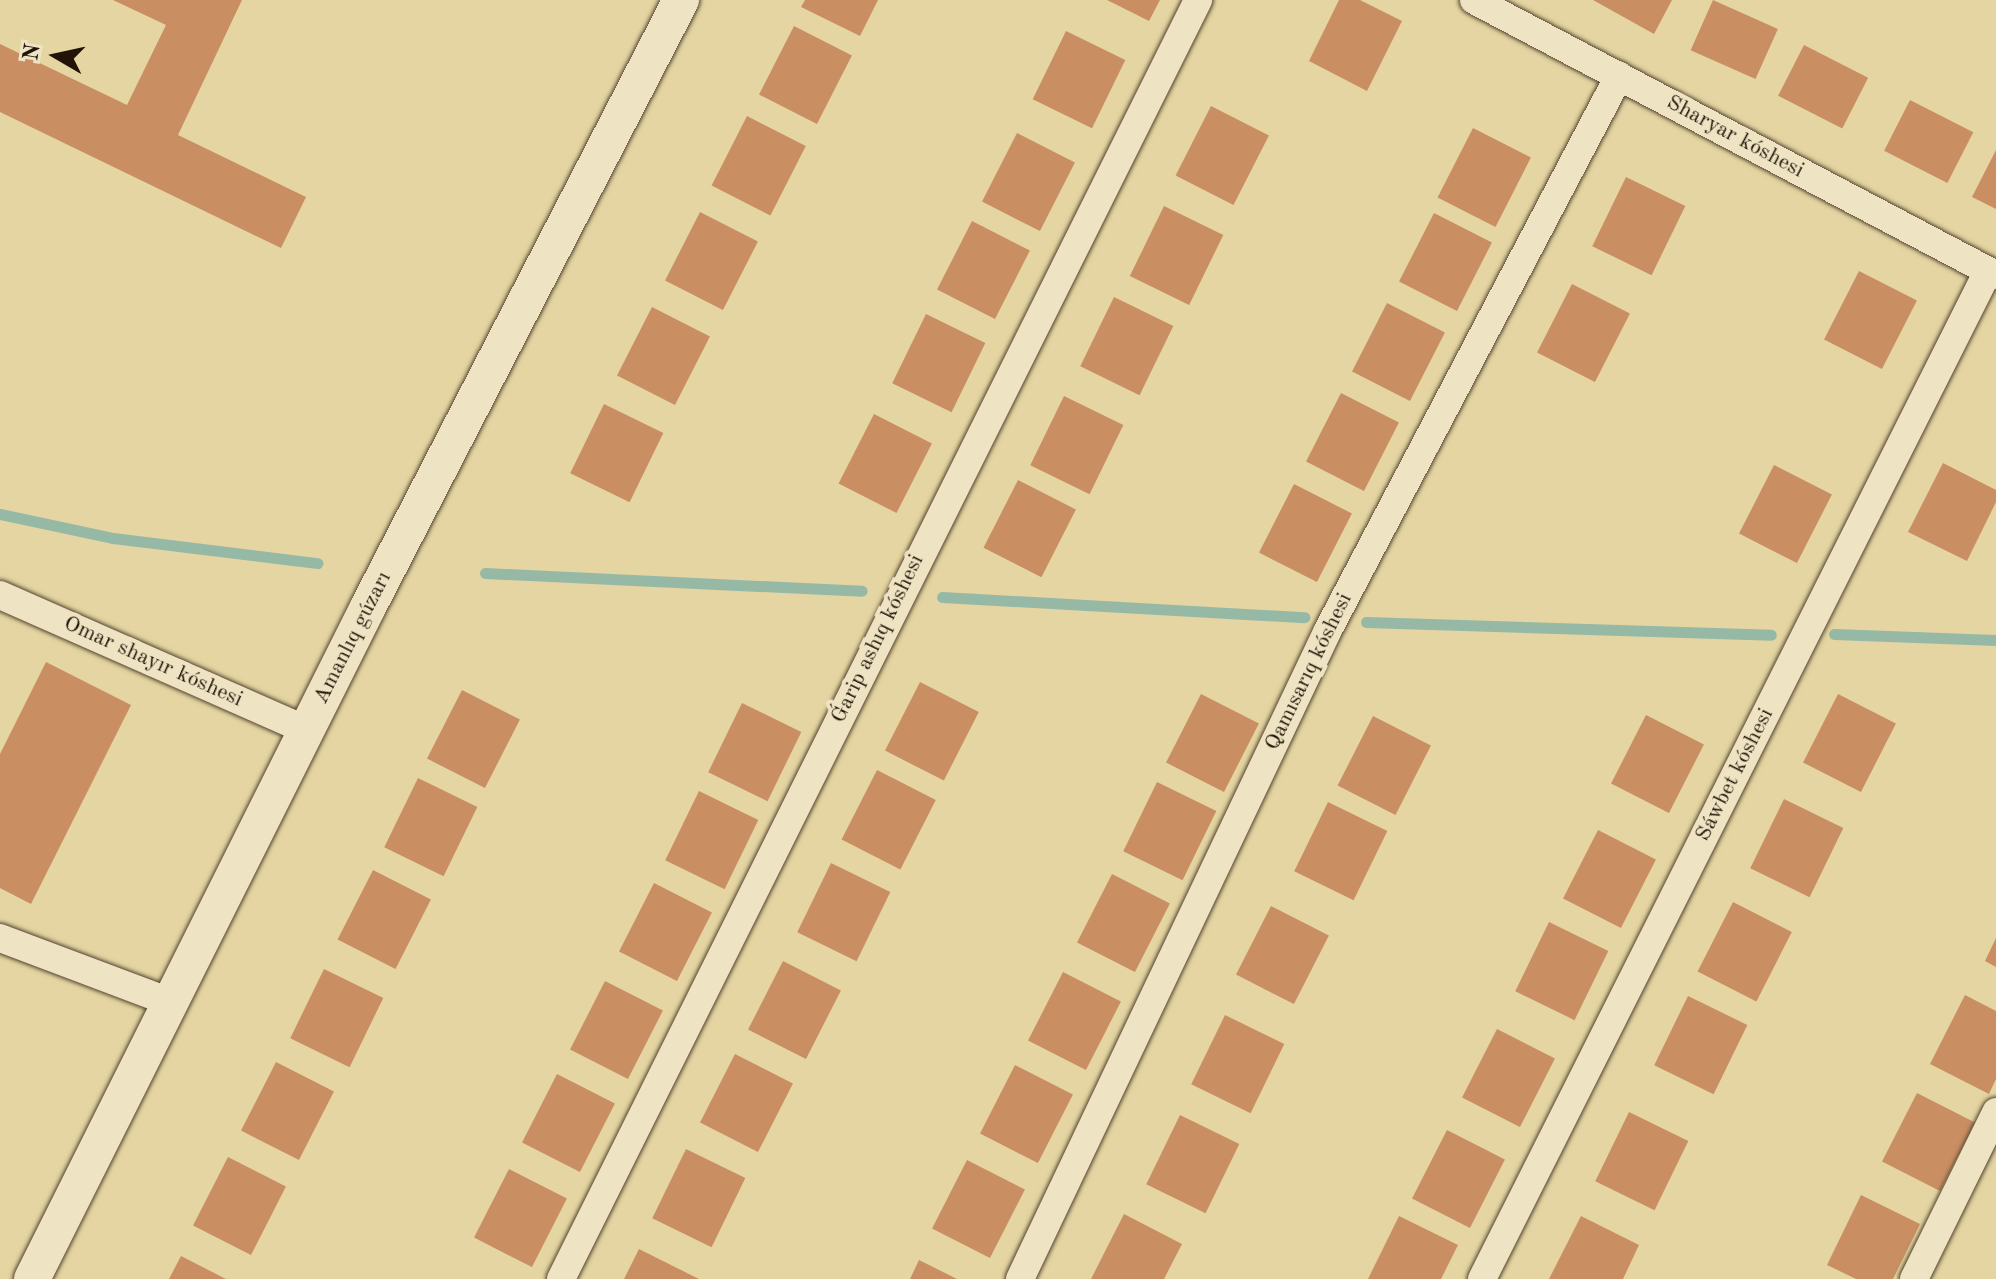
<!DOCTYPE html>
<meta charset="utf-8">
<style>
body{margin:0}
#map{position:relative;width:1996px;height:1279px;overflow:hidden;background:#e5d5a2;font-family:"Old Standard TT",serif}
div>[style]{position:absolute}
.stream>*{height:11px;margin:-5.5px;padding:0 5.5px;transform-origin:5.5px;border-radius:5.5px;background:#96b9a6}
.building>*{inset:0;background:#ca8e63;transform-origin:0 0}
.roads{filter:drop-shadow(0 0 2px #53442f) drop-shadow(0 0 2px #53442f)}
.minor>*{height:28px;margin:-14px;padding:0 14px;transform-origin:14px;border-radius:14px;background:#eee4c3}
.tertiary>*{height:36px;margin:-18px;padding:0 18px;transform-origin:18px;border-radius:18px;background:#eee4c3}
span{translate:-50% -50%;white-space:nowrap;text-align:center;line-height:1.15;-webkit-text-stroke:8px #eee4c3;paint-order:stroke}
.street-label{font-size:22px;color:#221309}
.north{position:absolute;left:16px;top:16px;width:80px;height:80px;-webkit-text-stroke:6px #eee4c3;paint-order:stroke;rotate:279deg;font-size:22px;font-weight:700;line-height:32px;text-align:center;color:#221309}
.north::after{content:'';display:block;margin:auto;width:28px;height:36px;background:#221309;clip-path:polygon(50% 0,100% 100%,50% 72%,0 100%)}
</style>
<div id="map">
<div class="stream">
<i style="left:0;top:514px;width:116px;rotate:12deg"></i>
<i style="left:113px;top:538px;width:206px;rotate:7deg"></i>
<i style="left:485px;top:573px;width:377px;rotate:2.7deg"></i>
<i style="left:942px;top:597px;width:363px;rotate:3.2deg"></i>
<i style="left:1366px;top:622px;width:405px;rotate:1.8deg"></i>
<i style="left:1834px;top:634px;width:162px;rotate:2.1deg"></i>
</div>
<div class="building">
<i style="clip-path:polygon(113px 0,242px 0,178px 135px,306px 197px,281px 248px,0 112px,0 44px,127px 105px,166px 25px)"></i>
<i style="clip-path:polygon(805px 0,878px 0,860px 36px,801px 7px)"></i>
<i style="clip-path:polygon(1107px 0,1160px 0,1149px 21px)"></i>
<i style="clip-path:polygon(1339px 0,1360px 0,1402px 21px,1367px 91px,1309px 61px)"></i>
<i style="clip-path:polygon(1593px 0,1672px 0,1654px 34px)"></i>
<i style="left:1713px;top:0;width:71px;height:55px;rotate:24deg"></i>
<i style="left:794px;top:26px;width:65px;height:77px;rotate:27deg"></i>
<i style="left:1066px;top:31px;width:66px;height:76px;rotate:26deg"></i>
<i style="left:1804px;top:45px;width:72px;height:57px;rotate:27deg"></i>
<i style="left:1910px;top:100px;width:71px;height:57px;rotate:27deg"></i>
<i style="left:1211px;top:106px;width:65px;height:78px;rotate:27deg"></i>
<i style="left:747px;top:116px;width:66px;height:78px;rotate:27deg"></i>
<i style="left:1473px;top:128px;width:65px;height:78px;rotate:27deg"></i>
<i style="left:1017px;top:133px;width:65px;height:77px;rotate:27deg"></i>
<i style="clip-path:polygon(1996px 150px,1996px 209px,1972px 197px)"></i>
<i style="left:1626px;top:177px;width:66px;height:77px;rotate:26deg"></i>
<i style="left:1164px;top:206px;width:66px;height:78px;rotate:26deg"></i>
<i style="left:700px;top:212px;width:65px;height:77px;rotate:27deg"></i>
<i style="left:1434px;top:213px;width:65px;height:77px;rotate:27deg"></i>
<i style="left:972px;top:221px;width:65px;height:77px;rotate:27deg"></i>
<i style="left:1859px;top:271px;width:65px;height:77px;rotate:27deg"></i>
<i style="left:1572px;top:284px;width:65px;height:77px;rotate:27deg"></i>
<i style="left:1114px;top:297px;width:66px;height:77px;rotate:26deg"></i>
<i style="left:1387px;top:303px;width:65px;height:77px;rotate:27deg"></i>
<i style="left:652px;top:307px;width:65px;height:77px;rotate:27deg"></i>
<i style="left:926px;top:314px;width:66px;height:77px;rotate:26deg"></i>
<i style="left:1341px;top:393px;width:65px;height:77px;rotate:27deg"></i>
<i style="left:1064px;top:396px;width:66px;height:77px;rotate:26deg"></i>
<i style="left:604px;top:404px;width:66px;height:77px;rotate:26deg"></i>
<i style="left:874px;top:414px;width:65px;height:78px;rotate:27deg"></i>
<i style="clip-path:polygon(1943px 463px,1996px 490px,1996px 502px,1967px 561px,1908px 532px)"></i>
<i style="left:1774px;top:465px;width:65px;height:77px;rotate:27deg"></i>
<i style="left:1018px;top:480px;width:65px;height:76px;rotate:27deg"></i>
<i style="left:1294px;top:484px;width:65px;height:77px;rotate:27deg"></i>
<i style="clip-path:polygon(46px 662px,131px 705px,31px 904px,0 888px,0 754px)"></i>
<i style="left:920px;top:682px;width:66px;height:77px;rotate:27deg"></i>
<i style="left:462px;top:690px;width:65px;height:77px;rotate:27deg"></i>
<i style="left:1201px;top:694px;width:65px;height:77px;rotate:27deg"></i>
<i style="left:1838px;top:694px;width:65px;height:77px;rotate:27deg"></i>
<i style="left:742px;top:703px;width:66px;height:77px;rotate:26deg"></i>
<i style="left:1646px;top:715px;width:65px;height:77px;rotate:27deg"></i>
<i style="left:1373px;top:716px;width:65px;height:78px;rotate:27deg"></i>
<i style="left:877px;top:770px;width:66px;height:78px;rotate:27deg"></i>
<i style="left:418px;top:778px;width:66px;height:77px;rotate:26deg"></i>
<i style="left:1157px;top:782px;width:66px;height:77px;rotate:26deg"></i>
<i style="left:699px;top:791px;width:66px;height:77px;rotate:26deg"></i>
<i style="left:1784px;top:799px;width:66px;height:77px;rotate:26deg"></i>
<i style="left:1328px;top:802px;width:66px;height:77px;rotate:26deg"></i>
<i style="left:1598px;top:830px;width:65px;height:77px;rotate:27deg"></i>
<i style="left:831px;top:863px;width:66px;height:77px;rotate:26deg"></i>
<i style="left:373px;top:870px;width:65px;height:78px;rotate:27deg"></i>
<i style="left:1112px;top:874px;width:65px;height:77px;rotate:27deg"></i>
<i style="left:654px;top:883px;width:65px;height:77px;rotate:27deg"></i>
<i style="left:1733px;top:902px;width:66px;height:78px;rotate:27deg"></i>
<i style="left:1271px;top:906px;width:65px;height:77px;rotate:27deg"></i>
<i style="left:1549px;top:922px;width:66px;height:77px;rotate:26deg"></i>
<i style="clip-path:polygon(1996px 938px,1996px 967px,1985px 961px)"></i>
<i style="left:783px;top:961px;width:65px;height:77px;rotate:27deg"></i>
<i style="left:324px;top:969px;width:66px;height:77px;rotate:26deg"></i>
<i style="left:1063px;top:972px;width:65px;height:77px;rotate:27deg"></i>
<i style="left:605px;top:981px;width:65px;height:77px;rotate:27deg"></i>
<i style="clip-path:polygon(1965px 995px,1996px 1011px,1996px 1079px,1989px 1094px,1930px 1064px)"></i>
<i style="left:1688px;top:996px;width:66px;height:77px;rotate:26deg"></i>
<i style="left:1225px;top:1015px;width:66px;height:77px;rotate:26deg"></i>
<i style="left:1497px;top:1029px;width:65px;height:77px;rotate:27deg"></i>
<i style="left:735px;top:1054px;width:65px;height:77px;rotate:27deg"></i>
<i style="left:276px;top:1062px;width:65px;height:77px;rotate:27deg"></i>
<i style="left:1015px;top:1065px;width:65px;height:77px;rotate:27deg"></i>
<i style="left:557px;top:1074px;width:65px;height:77px;rotate:27deg"></i>
<i style="left:1917px;top:1093px;width:65px;height:77px;rotate:27deg"></i>
<i style="left:1629px;top:1112px;width:66px;height:77px;rotate:26deg"></i>
<i style="left:1180px;top:1115px;width:66px;height:77px;rotate:26deg"></i>
<i style="left:1447px;top:1130px;width:65px;height:77px;rotate:27deg"></i>
<i style="left:686px;top:1149px;width:66px;height:77px;rotate:26deg"></i>
<i style="left:228px;top:1157px;width:65px;height:77px;rotate:27deg"></i>
<i style="left:967px;top:1160px;width:65px;height:77px;rotate:27deg"></i>
<i style="left:509px;top:1169px;width:65px;height:77px;rotate:27deg"></i>
<i style="clip-path:polygon(1861px 1195px,1920px 1224px,1893px 1279px,1856px 1279px,1827px 1265px)"></i>
<i style="clip-path:polygon(1124px 1214px,1182px 1244px,1164px 1279px,1091px 1279px)"></i>
<i style="clip-path:polygon(1399px 1216px,1458px 1245px,1441px 1279px,1368px 1279px)"></i>
<i style="clip-path:polygon(1581px 1216px,1639px 1245px,1623px 1279px,1549px 1279px)"></i>
<i style="clip-path:polygon(639px 1249px,699px 1279px,624px 1279px)"></i>
<i style="clip-path:polygon(181px 1256px,226px 1279px,169px 1279px)"></i>
<i style="clip-path:polygon(919px 1260px,957px 1279px,910px 1279px)"></i>
</div>
<div class="roads">
<div class="minor">
<i style="left:1474px;top:0;width:590px;rotate:27.78deg"></i>
<i style="left:0;top:595px;width:334px;rotate:23.8deg"></i>
<i style="left:0;top:938px;width:182px;rotate:20.6deg"></i>
<i style="left:561px;top:1279px;width:1429px;rotate:-63.52deg"></i>
<i style="left:1020px;top:1279px;width:718px;rotate:-64.61deg"></i>
<i style="left:1328px;top:630px;width:626px;rotate:-62.29deg"></i>
<i style="left:1482px;top:1279px;width:1128px;rotate:-63.34deg"></i>
<i style="left:1914px;top:1279px;width:186px;rotate:-63.8deg"></i>
</div>
<div class="tertiary">
<i style="left:32px;top:1279px;width:751px;rotate:-63.43deg"></i>
<i style="left:368px;top:607px;width:683px;rotate:-62.72deg"></i>
</div>
</div>
<div class="street-label">
<span style="left:1735px;top:137px;rotate:28deg">Sharyar kóshesi</span>
<span style="left:353px;top:638px;rotate:-63deg">Amanlıq gúzarı</span>
<span style="left:878px;top:639px;rotate:-64deg">Ǵarip ashıq kóshesi</span>
<span style="left:153px;top:662px;rotate:24deg">Omar shayır kóshesi</span>
<span style="left:1309px;top:672px;rotate:-64deg">Qamısarıq kóshesi</span>
<span style="left:1735px;top:775px;rotate:-63deg">Sáwbet kóshesi</span>
</div>
<div class="north">N</div>
</div>
